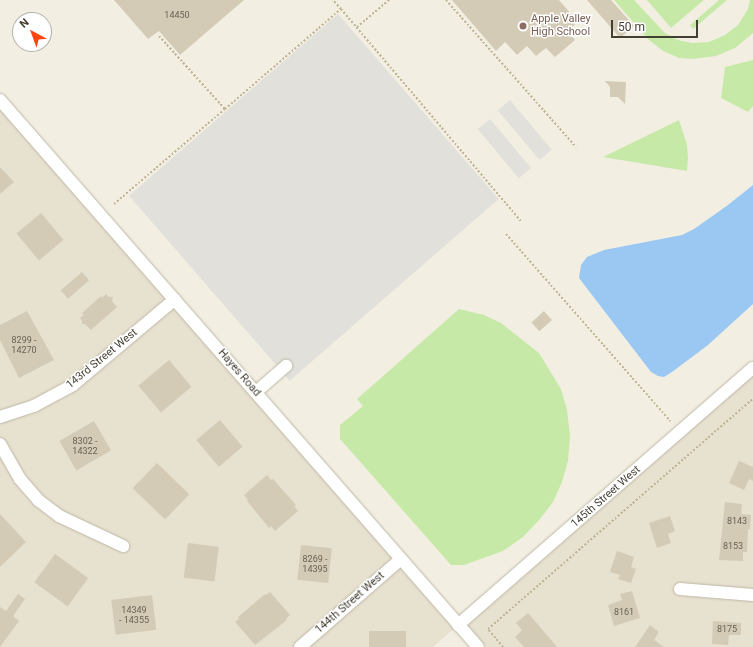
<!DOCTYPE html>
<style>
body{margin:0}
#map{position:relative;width:753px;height:647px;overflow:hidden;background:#f2efe2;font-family:Roboto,sans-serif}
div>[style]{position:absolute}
.residential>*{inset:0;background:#e7e1d0}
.green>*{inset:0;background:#c7e9a8}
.parking>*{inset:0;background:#e2e0db;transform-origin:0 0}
.water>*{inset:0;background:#9ac8f3}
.building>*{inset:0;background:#d4cbb7;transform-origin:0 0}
.path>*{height:2px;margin-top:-1px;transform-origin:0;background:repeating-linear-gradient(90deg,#c0b495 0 2px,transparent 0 4px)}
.roads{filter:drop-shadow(0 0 1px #beb7a5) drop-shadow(0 0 1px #beb7a5)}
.minor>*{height:12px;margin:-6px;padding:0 6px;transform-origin:6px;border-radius:6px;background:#fff}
.dots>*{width:11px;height:11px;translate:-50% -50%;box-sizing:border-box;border:2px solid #fff;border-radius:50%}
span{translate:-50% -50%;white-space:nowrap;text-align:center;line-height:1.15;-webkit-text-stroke:3px #fff;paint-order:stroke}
.number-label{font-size:9px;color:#686254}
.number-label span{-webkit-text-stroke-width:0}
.education-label{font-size:11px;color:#785e54}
.left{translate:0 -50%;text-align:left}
.street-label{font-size:11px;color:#443f33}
.north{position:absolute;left:12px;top:12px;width:40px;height:40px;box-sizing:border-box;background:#fff;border:1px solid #b4b2ad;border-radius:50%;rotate:319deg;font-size:11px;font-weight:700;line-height:16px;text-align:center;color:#443f33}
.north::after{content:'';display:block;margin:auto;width:14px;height:18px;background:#ff440d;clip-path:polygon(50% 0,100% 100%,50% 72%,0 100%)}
.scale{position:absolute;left:611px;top:20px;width:87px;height:18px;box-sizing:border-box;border:2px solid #443f33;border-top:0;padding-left:5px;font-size:12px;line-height:14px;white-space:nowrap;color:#443f33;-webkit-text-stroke:3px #fff;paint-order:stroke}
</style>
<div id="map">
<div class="residential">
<i style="clip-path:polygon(0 100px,458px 625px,753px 368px,753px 647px,477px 647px,458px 625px,433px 647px,0 647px)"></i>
</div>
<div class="green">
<i style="clip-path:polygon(614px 0,634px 0,665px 33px,678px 40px,692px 43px,709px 42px,725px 35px,738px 25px,748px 9px,750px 0,753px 0,753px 33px,735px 48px,716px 56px,693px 59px,679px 58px,663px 51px,649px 40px)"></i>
<i style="clip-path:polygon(647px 0,704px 0,671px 28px)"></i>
<i style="clip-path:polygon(719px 0,727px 0,693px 29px,690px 25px)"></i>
<i style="clip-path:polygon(753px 60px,753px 106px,748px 112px,721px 98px,725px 67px)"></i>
<i style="clip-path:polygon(679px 120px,687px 145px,688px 158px,687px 171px,603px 157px)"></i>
<i style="clip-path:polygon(459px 309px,484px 315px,501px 323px,539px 353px,561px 389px,567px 410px,570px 435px,568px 461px,562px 482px,553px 502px,540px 519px,523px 537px,503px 551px,464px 565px,451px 565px,340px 439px,340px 425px,363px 406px,357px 399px)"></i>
</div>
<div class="parking">
<i style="left:338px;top:14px;width:245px;height:277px;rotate:49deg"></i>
<i style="left:510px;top:100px;width:65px;height:16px;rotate:50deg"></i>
<i style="left:490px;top:119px;width:64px;height:16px;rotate:50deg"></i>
</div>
<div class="water">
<i style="clip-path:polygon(753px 185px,753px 304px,708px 345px,672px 372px,664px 377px,658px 376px,651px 372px,579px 278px,581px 265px,587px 257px,604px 250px,682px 235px,694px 229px,728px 205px)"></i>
</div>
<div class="building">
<i style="clip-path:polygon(114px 0,244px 0,180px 55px,159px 31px,148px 39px)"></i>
<i style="clip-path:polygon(452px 0,559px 0,578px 22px,567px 31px,575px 40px,555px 57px,546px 48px,536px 56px,527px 46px,517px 55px,505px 42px,496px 51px)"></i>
<i style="clip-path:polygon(587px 0,611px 0,634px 26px,620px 38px)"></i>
<i style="clip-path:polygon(605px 81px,626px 82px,625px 104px,618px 97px,610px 97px,610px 87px)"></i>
<i style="clip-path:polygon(0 167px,14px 182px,0 194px)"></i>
<i style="left:41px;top:213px;width:35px;height:32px;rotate:50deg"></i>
<i style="left:82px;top:272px;width:11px;height:28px;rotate:49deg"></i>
<i style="clip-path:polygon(106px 294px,109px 297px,113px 297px,112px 301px,117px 307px,91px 330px,85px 324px,82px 324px,82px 321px,80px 318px,84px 315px,82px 313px,101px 296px,102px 298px)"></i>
<i style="clip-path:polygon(27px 311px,54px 360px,19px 378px,0 340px,0 325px)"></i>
<i style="left:544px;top:311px;width:12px;height:17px;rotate:48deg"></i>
<i style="left:169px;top:360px;width:35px;height:40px;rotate:50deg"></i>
<i style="left:220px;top:420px;width:35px;height:31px;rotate:50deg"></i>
<i style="left:94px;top:421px;width:34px;height:40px;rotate:60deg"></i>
<i style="clip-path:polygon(739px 461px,753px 467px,753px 481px,749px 479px,744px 490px,729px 483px)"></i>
<i style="left:157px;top:463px;width:45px;height:35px;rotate:44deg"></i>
<i style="clip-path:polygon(267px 475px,271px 480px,273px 479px,296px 505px,294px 506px,298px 511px,275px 531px,271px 526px,269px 528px,247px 501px,248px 500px,244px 495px)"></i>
<i style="clip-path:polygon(725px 502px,742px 504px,741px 514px,751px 515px,750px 529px,748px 529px,747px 552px,743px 552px,743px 561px,719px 560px)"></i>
<i style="clip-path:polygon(0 514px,26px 542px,0 567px)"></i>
<i style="clip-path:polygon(670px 516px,675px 531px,668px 534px,671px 543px,657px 548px,649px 523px)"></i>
<i style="left:188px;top:543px;width:31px;height:35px;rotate:7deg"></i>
<i style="left:301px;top:545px;width:31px;height:35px;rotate:6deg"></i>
<i style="clip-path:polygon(617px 551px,634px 557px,631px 567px,636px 569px,631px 583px,618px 579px,620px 575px,610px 572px)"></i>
<i style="left:55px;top:554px;width:41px;height:35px;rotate:36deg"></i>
<i style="clip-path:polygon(632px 591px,640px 618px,614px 626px,608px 605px,622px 600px,620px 594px)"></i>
<i style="clip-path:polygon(270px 592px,290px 615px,286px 619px,287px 620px,255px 645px,235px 622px,239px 619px,238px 617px,265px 594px,266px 595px)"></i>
<i style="clip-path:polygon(18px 594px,25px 599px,13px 616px,19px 621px,0 647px,0 607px,6px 611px)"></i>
<i style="left:152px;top:595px;width:35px;height:41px;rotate:83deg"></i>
<i style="clip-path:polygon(528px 613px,557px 647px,524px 647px,515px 637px,522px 630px,516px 623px)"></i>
<i style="clip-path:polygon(713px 621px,741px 623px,741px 635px,729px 635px,728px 645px,712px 644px)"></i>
<i style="clip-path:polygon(650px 625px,659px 632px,654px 640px,664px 647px,635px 647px)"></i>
<i style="left:369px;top:631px;width:37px;height:16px"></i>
</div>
<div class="path">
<i style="left:446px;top:0;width:196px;rotate:48.5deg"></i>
<i style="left:341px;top:9px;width:278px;rotate:49.7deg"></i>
<i style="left:357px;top:27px;width:42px;rotate:-40.2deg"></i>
<i style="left:159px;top:36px;width:98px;rotate:47.9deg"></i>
<i style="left:225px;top:109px;width:153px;rotate:-40.8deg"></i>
<i style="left:341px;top:9px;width:12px;rotate:-132deg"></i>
<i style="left:114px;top:204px;width:146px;rotate:-40.6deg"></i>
<i style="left:506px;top:234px;width:249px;rotate:48.7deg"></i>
<i style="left:503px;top:647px;width:23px;rotate:-130deg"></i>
<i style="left:488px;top:629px;width:351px;rotate:-41deg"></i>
</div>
<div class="roads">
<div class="minor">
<i style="left:0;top:100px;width:726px;rotate:48.85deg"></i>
<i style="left:256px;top:392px;width:40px;rotate:-41deg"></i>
<i style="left:0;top:417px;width:36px;rotate:-18deg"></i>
<i style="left:34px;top:406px;width:44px;rotate:-28.3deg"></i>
<i style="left:73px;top:385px;width:133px;rotate:-40.1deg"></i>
<i style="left:0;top:444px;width:40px;rotate:60.3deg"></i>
<i style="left:20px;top:479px;width:28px;rotate:49deg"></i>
<i style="left:38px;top:500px;width:26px;rotate:37deg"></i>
<i style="left:59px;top:516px;width:71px;rotate:25.1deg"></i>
<i style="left:680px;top:589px;width:73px;rotate:4.7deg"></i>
<i style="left:458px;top:625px;width:391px;rotate:-41.1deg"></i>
<i style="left:300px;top:647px;width:134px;rotate:-41.1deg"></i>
</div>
</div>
<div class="dots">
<i style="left:523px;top:26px;background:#8d6e63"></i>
</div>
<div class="number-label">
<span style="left:177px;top:15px">14450</span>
<span style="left:24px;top:345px">8299 -<br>14270</span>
<span style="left:85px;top:446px">8302 -<br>14322</span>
<span style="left:737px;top:521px">8143</span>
<span style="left:733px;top:546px">8153</span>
<span style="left:315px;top:564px">8269 -<br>14395</span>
<span style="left:134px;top:615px">14349<br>- 14355</span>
<span style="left:624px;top:612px">8161</span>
<span style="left:727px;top:629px">8175</span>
</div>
<div class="education-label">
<span class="left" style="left:531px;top:26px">Apple Valley<br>High School</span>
</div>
<div class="street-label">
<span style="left:102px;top:359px;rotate:-39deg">143rd Street West</span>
<span style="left:239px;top:373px;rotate:49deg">Hayes Road</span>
<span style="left:606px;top:497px;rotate:-41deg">145th Street West</span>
<span style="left:350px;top:603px;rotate:-41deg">144th Street West</span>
</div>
<div class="north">N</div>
<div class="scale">50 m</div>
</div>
